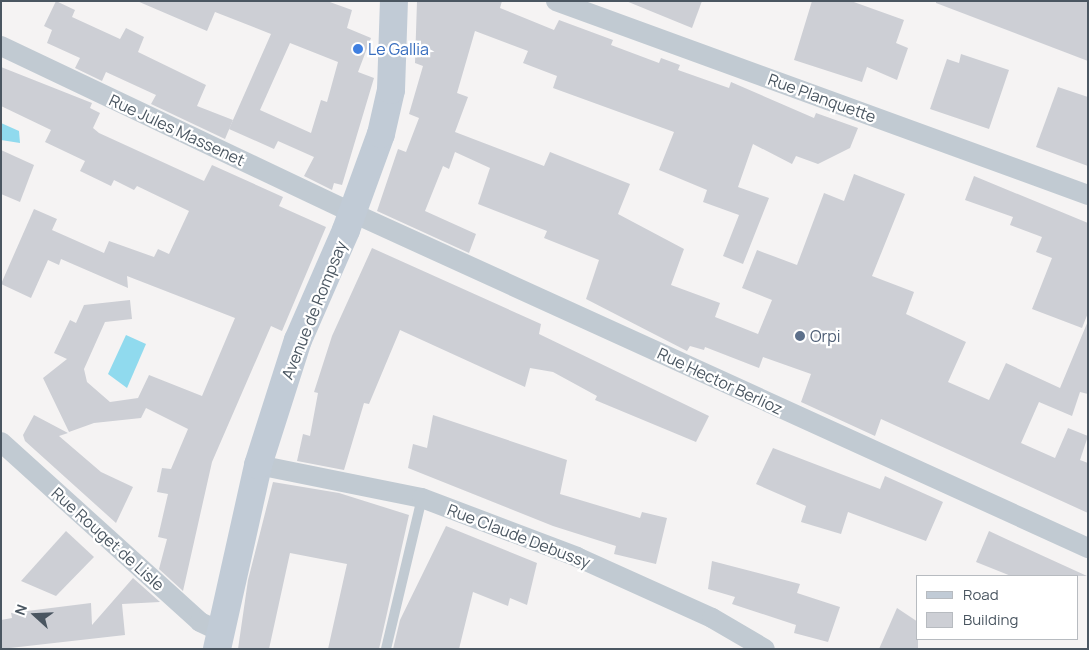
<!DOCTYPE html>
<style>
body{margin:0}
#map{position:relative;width:1089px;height:650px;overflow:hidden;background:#f5f3f3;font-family:Manrope,sans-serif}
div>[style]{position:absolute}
.water>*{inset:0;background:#90daee}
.building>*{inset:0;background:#cdcfd5}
.lane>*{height:10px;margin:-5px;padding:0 5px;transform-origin:5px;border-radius:5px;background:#c1cad2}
.street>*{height:20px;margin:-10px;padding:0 10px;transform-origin:10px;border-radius:10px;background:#c1cad2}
.secondary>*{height:28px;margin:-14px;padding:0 14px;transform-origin:14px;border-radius:14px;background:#c1cbd6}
.dots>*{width:14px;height:14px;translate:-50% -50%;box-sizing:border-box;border:2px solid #fff;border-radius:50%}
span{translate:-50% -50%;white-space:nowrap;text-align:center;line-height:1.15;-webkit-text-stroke:4.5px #fff;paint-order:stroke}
.shop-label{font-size:16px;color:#366cbe}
.left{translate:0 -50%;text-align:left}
.street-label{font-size:16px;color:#4a5661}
.service-label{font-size:16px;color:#4e5e75}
.frame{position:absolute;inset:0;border:2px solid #4a5661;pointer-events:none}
.legend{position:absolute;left:916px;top:575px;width:162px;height:65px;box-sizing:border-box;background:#fff;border:1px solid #b7bbc0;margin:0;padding:6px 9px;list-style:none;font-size:15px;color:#4a5661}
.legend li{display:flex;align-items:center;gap:10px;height:25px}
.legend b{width:25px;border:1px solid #b7bbc0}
.north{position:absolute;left:10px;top:590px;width:50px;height:50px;-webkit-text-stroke:4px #fff;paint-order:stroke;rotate:290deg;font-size:14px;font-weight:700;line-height:20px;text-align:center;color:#4a5661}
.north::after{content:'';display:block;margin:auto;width:18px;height:22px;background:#4a5661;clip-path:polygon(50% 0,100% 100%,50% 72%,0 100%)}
</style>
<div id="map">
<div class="water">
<i style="clip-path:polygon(1px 123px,19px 131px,20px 143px,1px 140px)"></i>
<i style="clip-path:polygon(126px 335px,146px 344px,127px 388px,108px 374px)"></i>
</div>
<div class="building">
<i style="clip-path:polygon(56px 1px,75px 10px,72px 17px,120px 39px,126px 28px,144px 37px,138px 52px,206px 85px,197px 106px,233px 120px,225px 139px,151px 104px,156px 95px,106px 72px,102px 81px,75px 68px,80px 58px,47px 43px,52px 30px,44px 26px)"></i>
<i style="clip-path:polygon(evenodd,137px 1px,327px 1px,352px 10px,347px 28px,371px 38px,358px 72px,374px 78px,342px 185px,334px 183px,332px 190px,304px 176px,314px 157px,278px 141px,274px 149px,229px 129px,271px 34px,215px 12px,207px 31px,137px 1px,290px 43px,338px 62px,327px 102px,321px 100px,311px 133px,260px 110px,290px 43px)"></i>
<i style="clip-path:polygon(417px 1px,502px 1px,500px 8px,554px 30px,559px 20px,613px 40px,611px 45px,659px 63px,661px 58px,680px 65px,678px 70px,729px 88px,731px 82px,814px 118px,816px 113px,858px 128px,850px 148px,818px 164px,796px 156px,792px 164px,753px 144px,738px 187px,769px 198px,743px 264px,723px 256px,739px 215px,703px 202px,707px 190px,659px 170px,674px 132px,553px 88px,557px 76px,523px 63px,528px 51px,475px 31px,457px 93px,468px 97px,455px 132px,544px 166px,550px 152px,630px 184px,618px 214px,684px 249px,671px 285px,720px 303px,715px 317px,758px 334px,772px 300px,742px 288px,757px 250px,797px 265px,824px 193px,844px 201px,854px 174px,905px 194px,872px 276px,914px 292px,906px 314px,966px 342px,948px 382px,989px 400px,1006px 363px,1060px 388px,1088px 321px,1088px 394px,1080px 392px,1072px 416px,1039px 402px,1021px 443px,1055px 458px,1068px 428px,1088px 436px,1080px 460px,1088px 463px,1088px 513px,881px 419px,875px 436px,801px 402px,811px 374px,763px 357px,759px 368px,705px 347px,704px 350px,690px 346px,687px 351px,586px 299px,599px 260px,544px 238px,547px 231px,478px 204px,490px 168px,455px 152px,449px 169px,443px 166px,425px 211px,476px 234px,469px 253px,377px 211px,398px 149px,406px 152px,419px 118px,409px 114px,423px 66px,415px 63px)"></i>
<i style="clip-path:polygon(626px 1px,702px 1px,692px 28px)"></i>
<i style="clip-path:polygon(812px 1px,851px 1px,904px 20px,896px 43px,908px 48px,897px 80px,867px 67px,862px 82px,794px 60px)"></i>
<i style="clip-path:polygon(1088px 1px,1088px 61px,936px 3px,936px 1px)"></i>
<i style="clip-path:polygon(961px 54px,1009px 70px,989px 129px,930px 109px,947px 59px,959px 63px)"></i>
<i style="clip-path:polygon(1px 67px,92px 103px,90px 108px,100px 113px,93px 128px,99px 133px,204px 181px,212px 165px,283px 197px,279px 206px,326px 227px,282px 331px,271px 326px,212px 462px,183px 591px,159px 569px,167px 539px,158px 537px,168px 494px,157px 492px,162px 468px,171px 469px,188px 429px,146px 408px,141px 418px,94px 423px,69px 432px,43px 378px,67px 359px,54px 353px,70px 320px,76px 323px,84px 305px,130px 300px,132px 319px,105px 322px,84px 369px,87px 382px,110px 402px,138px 398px,149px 375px,202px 396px,235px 318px,127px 276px,128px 288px,61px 259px,59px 265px,48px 260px,31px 298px,1px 284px,34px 209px,57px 219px,52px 230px,104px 253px,109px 241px,154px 257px,158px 249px,169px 254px,189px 211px,137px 186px,134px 190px,114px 180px,111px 186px,80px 171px,85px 161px,45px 142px,51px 130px,1px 106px)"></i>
<i style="clip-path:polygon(1058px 87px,1088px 97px,1088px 166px,1036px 147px)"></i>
<i style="clip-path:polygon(1px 150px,34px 165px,20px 202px,1px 194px)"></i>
<i style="clip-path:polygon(974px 176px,1088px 223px,1088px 313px,1082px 328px,1032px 309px,1052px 258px,1036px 252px,1042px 237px,1010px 225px,1013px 217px,965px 200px)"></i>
<i style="clip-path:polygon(372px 248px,541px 324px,539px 334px,709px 416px,696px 442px,595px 400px,597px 396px,553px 372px,530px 368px,525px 387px,400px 330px,369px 404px,364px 403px,344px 470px,297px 461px,303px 434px,310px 436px,318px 393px,314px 392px,332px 336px)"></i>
<i style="clip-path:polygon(34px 415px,68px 433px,59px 436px,101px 472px,133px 487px,116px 523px,25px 441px,23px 435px)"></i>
<i style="clip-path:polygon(433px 415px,567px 460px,560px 494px,640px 518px,642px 512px,667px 518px,656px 564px,614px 554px,616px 546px,553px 526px,408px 468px,413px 444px,427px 448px)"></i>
<i style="clip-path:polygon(773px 448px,880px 489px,885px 476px,943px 502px,926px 541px,848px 512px,841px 534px,801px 522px,806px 506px,756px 484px)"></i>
<i style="clip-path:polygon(273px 482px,339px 493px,409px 515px,379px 649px,328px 649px,347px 564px,290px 553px,269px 649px,238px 649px,248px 580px)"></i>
<i style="clip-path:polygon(446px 526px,537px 563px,527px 605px,510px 598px,508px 606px,473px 592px,459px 649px,393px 649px,400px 620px)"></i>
<i style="clip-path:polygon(66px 531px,94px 557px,56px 596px,21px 581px)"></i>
<i style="clip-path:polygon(989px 531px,1041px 555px,1087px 576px,1011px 576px,976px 562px)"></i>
<i style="clip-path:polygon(712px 561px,800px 584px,797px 593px,840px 607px,828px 642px,794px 633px,796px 625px,732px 604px,735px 597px,708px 589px)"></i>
<i style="clip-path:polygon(133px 578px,160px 602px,122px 604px,125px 635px,1px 649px,1px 620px,12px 618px,11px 613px,91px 603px,92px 625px)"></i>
<i style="clip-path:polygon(897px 608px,918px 622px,918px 649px,879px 649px)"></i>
</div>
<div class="lane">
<i style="left:386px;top:649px;width:155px;rotate:-76.6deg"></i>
</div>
<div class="street">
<i style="left:556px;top:1px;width:566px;rotate:20.03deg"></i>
<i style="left:1px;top:46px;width:390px;rotate:25.4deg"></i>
<i style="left:353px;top:213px;width:808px;rotate:24.5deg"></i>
<i style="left:1px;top:442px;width:268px;rotate:42.1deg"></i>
<i style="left:200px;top:622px;width:21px;rotate:25deg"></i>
<i style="left:258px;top:465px;width:167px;rotate:11.4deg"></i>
<i style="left:422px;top:498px;width:166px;rotate:20.8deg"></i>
<i style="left:577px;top:557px;width:148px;rotate:24.3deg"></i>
<i style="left:712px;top:618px;width:61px;rotate:30.3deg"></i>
</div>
<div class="secondary">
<i style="left:217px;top:649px;width:189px;rotate:-77.4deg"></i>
<i style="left:258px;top:465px;width:131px;rotate:-72.3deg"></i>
<i style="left:298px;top:340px;width:120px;rotate:-66.4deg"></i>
<i style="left:346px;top:230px;width:102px;rotate:-70deg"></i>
<i style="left:381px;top:134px;width:45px;rotate:-77.2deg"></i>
<i style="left:391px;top:90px;width:89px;rotate:-88.1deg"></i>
</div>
<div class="dots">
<i style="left:358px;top:49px;background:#3f7fe0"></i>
<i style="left:800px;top:336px;background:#5c6f8a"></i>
</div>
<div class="shop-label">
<span class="left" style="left:368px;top:49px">Le Gallia</span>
</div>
<div class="street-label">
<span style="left:822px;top:98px;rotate:20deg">Rue Planquette</span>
<span style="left:177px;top:130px;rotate:25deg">Rue Jules Massenet</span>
<span style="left:314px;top:310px;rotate:-68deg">Avenue de Rompsay</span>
<span style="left:720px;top:381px;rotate:25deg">Rue Hector Berlioz</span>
<span style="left:519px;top:536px;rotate:21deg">Rue Claude Debussy</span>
<span style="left:108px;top:539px;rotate:42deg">Rue Rouget de Lisle</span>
</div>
<div class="service-label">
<span class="left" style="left:810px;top:336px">Orpi</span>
</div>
<div class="frame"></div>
<ul class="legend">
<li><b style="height:6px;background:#c1cbd6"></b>Road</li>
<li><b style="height:14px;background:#cdcfd5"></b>Building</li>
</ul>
<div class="north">N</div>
</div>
